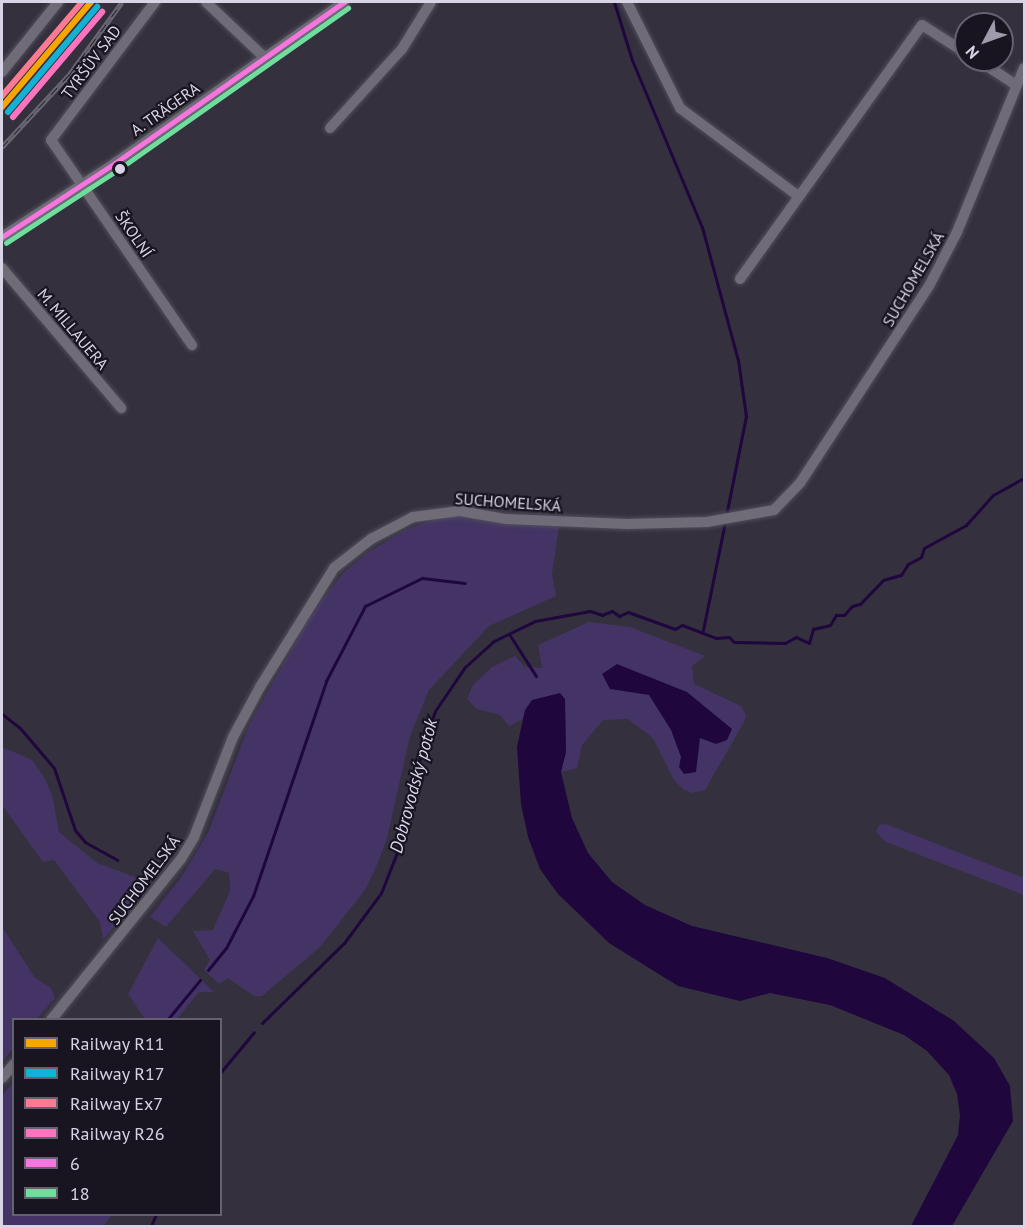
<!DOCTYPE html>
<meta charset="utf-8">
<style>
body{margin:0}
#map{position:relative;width:1026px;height:1228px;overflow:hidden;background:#34303e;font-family:"PT Sans",sans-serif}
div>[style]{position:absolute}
.green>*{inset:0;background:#443466}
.water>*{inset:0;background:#1f073e}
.stream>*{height:3px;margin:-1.5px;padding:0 1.5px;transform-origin:1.5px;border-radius:1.5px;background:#1f073e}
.roads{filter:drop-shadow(0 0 2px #514e5b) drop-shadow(0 0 2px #514e5b)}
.minor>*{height:10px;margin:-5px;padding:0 5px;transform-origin:5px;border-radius:5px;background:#6f6c77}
.rail>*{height:5px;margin-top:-2.5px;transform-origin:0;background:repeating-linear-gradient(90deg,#181521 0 9px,#6a6772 0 18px);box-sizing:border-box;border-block:2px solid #6a6772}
.bus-1>*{height:4.5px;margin:-2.25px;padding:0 2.25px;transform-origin:2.25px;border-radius:2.25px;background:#f875df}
.bus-2>*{height:4.5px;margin:-2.25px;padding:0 2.25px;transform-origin:2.25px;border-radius:2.25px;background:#6fde9d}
.rail-1>*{height:6px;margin:-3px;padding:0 3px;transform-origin:3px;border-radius:3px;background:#f7a600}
.rail-2>*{height:6px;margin:-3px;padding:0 3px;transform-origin:3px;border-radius:3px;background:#13b2d5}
.rail-3>*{height:6px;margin:-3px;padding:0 3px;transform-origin:3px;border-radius:3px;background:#fe7a93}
.rail-4>*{height:6px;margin:-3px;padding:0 3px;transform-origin:3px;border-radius:3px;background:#fc73be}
.dots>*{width:16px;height:16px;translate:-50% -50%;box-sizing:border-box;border:3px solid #181521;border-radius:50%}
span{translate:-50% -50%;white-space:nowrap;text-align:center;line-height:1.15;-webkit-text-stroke:4.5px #181521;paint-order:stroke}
.street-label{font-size:16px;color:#d8d4e5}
.water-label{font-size:18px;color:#dcd7ee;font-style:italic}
.frame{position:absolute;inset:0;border:3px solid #d8d4e5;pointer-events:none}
.legend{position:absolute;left:12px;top:1018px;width:210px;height:198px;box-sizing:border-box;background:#181521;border:2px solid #65616f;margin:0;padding:8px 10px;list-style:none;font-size:18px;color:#d8d4e5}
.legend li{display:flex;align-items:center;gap:12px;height:30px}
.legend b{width:30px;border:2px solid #65616f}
.north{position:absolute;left:954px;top:12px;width:60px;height:60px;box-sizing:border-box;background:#181521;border:2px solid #65616f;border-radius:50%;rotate:229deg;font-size:16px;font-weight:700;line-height:24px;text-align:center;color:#d8d4e5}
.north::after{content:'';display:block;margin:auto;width:21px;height:27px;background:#9f9bab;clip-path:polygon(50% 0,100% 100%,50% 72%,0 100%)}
</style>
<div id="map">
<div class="green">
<i style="clip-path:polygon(450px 514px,559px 526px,552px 574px,556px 596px,489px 626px,429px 690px,410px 736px,387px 838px,377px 865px,365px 890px,320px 947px,262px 996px,254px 996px,228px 978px,219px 984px,204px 970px,210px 960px,193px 931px,213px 930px,230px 891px,229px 873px,215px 869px,166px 927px,150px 917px,182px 876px,208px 833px,249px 725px,313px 612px,343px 573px,367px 553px,405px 530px)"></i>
<i style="clip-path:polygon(589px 622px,630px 627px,705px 656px,692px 666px,694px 684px,741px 706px,746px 715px,744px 722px,705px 790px,692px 793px,683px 789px,674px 780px,653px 738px,628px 719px,603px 720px,582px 745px,577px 768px,561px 772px,566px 752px,565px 699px,525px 710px,523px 719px,509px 726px,500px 715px,477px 709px,467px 699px,473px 685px,492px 667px,515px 656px,525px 667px,542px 668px,538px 645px)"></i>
<i style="clip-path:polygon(2px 747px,32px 760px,44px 777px,52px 795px,59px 832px,97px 863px,138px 878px,135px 902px,103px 940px,100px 922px,54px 860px,43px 862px,2px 805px)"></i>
<i style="clip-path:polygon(886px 824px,1024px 878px,1024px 895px,886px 842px,876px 832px,879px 825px)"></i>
<i style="clip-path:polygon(2px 927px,35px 978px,51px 988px,55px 998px,37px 1019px,14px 1020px,13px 1048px,2px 1063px)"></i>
<i style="clip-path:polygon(158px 938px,214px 992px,199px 992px,177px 1019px,145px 1019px,128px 994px)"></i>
<i style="clip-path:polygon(13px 1082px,14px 1214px,112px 1215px,104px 1226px,2px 1226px,2px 1097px)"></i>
</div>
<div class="water">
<i style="clip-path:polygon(617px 664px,687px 692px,732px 729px,727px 740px,716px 744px,700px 738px,696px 772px,684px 774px,679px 767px,681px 757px,671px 730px,649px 695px,610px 689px,602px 674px)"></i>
<i style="clip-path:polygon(560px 693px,565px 699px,566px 752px,561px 772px,572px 818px,588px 853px,612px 882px,645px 905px,692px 926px,827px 958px,885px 978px,954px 1021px,994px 1058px,1010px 1086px,1013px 1121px,952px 1226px,911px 1226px,958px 1135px,960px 1115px,957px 1094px,949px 1075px,927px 1051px,904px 1035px,830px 1005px,770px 993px,740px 1001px,678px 986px,609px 943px,558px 894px,540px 869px,528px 837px,521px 804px,517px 747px,525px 710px,532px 700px)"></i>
</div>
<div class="stream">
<i style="left:614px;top:2px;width:61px;rotate:72.8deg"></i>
<i style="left:632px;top:60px;width:181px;rotate:67.3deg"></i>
<i style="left:702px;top:227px;width:138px;rotate:74.9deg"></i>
<i style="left:738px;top:360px;width:57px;rotate:81.9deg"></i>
<i style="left:746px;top:416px;width:102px;rotate:101.3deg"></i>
<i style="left:703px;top:630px;width:110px;rotate:-78.5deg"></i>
<i style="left:509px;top:634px;width:50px;rotate:57.3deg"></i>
<i style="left:2px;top:714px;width:23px;rotate:38deg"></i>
<i style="left:20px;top:728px;width:52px;rotate:49.6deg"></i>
<i style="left:54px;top:768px;width:65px;rotate:71.3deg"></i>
<i style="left:75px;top:830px;width:16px;rotate:50deg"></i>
<i style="left:85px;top:842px;width:37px;rotate:29deg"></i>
<i style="left:208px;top:970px;width:28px;rotate:-51deg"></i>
<i style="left:226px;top:948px;width:59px;rotate:-62.6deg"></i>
<i style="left:253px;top:896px;width:227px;rotate:-71.2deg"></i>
<i style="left:326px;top:681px;width:85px;rotate:-62.5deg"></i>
<i style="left:365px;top:606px;width:64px;rotate:-26.2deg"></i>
<i style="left:422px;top:578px;width:43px;rotate:6.6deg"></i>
<i style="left:167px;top:1020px;width:52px;rotate:-50.5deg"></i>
<i style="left:262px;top:1023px;width:115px;rotate:-44.3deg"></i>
<i style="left:344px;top:943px;width:62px;rotate:-53.5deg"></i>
<i style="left:381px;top:893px;width:66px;rotate:-68.5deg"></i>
<i style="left:405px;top:832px;width:87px;rotate:-78.7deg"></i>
<i style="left:422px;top:747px;width:38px;rotate:-70deg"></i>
<i style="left:435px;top:711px;width:53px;rotate:-55.7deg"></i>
<i style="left:465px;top:667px;width:39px;rotate:-42deg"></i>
<i style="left:494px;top:641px;width:46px;rotate:-26deg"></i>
<i style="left:535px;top:621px;width:56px;rotate:-10.3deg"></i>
<i style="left:590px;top:611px;width:13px;rotate:18deg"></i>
<i style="left:602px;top:615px;width:11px;rotate:-22deg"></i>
<i style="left:612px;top:611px;width:9px;rotate:36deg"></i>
<i style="left:619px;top:616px;width:10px;rotate:-24deg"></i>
<i style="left:628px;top:612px;width:50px;rotate:19.9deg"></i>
<i style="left:675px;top:629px;width:8px;rotate:-30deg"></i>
<i style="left:682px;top:625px;width:36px;rotate:21deg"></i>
<i style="left:716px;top:638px;width:13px;rotate:-4deg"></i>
<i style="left:729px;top:637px;width:7px;rotate:45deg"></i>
<i style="left:734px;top:642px;width:51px;rotate:1.1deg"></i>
<i style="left:785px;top:643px;width:13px;rotate:-29deg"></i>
<i style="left:796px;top:637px;width:14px;rotate:25deg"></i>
<i style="left:809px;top:643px;width:15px;rotate:-74deg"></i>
<i style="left:813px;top:629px;width:17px;rotate:-13deg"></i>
<i style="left:830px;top:625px;width:12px;rotate:-59deg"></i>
<i style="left:836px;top:615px;width:8px"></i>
<i style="left:844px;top:615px;width:12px;rotate:-48deg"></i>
<i style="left:852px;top:606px;width:8px;rotate:-14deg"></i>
<i style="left:860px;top:604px;width:33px;rotate:-46deg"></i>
<i style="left:883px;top:580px;width:19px;rotate:-16deg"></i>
<i style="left:901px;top:575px;width:13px;rotate:-58deg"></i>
<i style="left:908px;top:564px;width:15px;rotate:-28deg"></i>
<i style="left:921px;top:557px;width:9px;rotate:-72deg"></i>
<i style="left:924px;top:548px;width:48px;rotate:-28.7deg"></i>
<i style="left:966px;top:525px;width:40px;rotate:-48deg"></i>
<i style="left:993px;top:495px;width:35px;rotate:-29deg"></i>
<i style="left:220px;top:1073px;width:53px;rotate:-50.3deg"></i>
<i style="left:151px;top:1226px;width:13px;rotate:-67deg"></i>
</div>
<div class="roads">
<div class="minor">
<i style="left:155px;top:2px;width:173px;rotate:127deg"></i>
<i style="left:51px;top:140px;width:249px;rotate:55.5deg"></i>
<i style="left:206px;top:2px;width:81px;rotate:43.5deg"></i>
<i style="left:627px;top:2px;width:119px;rotate:63.4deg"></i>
<i style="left:680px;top:108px;width:147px;rotate:36.7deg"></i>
<i style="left:978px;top:60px;width:45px;rotate:33.3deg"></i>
<i style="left:2px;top:72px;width:90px;rotate:-51.3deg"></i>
<i style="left:330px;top:128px;width:107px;rotate:-47.7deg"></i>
<i style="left:402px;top:49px;width:55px;rotate:-58.3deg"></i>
<i style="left:2px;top:237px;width:135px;rotate:-33.2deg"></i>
<i style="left:115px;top:163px;width:280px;rotate:-35.1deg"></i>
<i style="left:2px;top:268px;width:184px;rotate:49.6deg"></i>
<i style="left:740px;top:279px;width:312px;rotate:-54.4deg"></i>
<i style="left:922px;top:25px;width:52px;rotate:32.5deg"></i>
<i style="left:51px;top:1020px;width:207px;rotate:-51.1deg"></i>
<i style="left:181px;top:859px;width:26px;rotate:-59deg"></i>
<i style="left:194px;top:837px;width:107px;rotate:-68.7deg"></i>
<i style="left:233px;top:737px;width:57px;rotate:-61.6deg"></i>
<i style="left:260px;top:687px;width:140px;rotate:-58.1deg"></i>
<i style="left:334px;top:568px;width:47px;rotate:-38.1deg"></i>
<i style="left:371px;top:539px;width:47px;rotate:-27.6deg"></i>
<i style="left:413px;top:517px;width:47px;rotate:-7.3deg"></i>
<i style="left:460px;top:511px;width:47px;rotate:9.9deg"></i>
<i style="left:506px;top:519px;width:121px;rotate:2.4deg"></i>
<i style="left:627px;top:524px;width:80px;rotate:-1.4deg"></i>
<i style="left:707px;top:522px;width:68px;rotate:-10.2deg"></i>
<i style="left:774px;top:510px;width:37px;rotate:-46deg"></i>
<i style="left:800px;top:483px;width:235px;rotate:-56.8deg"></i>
<i style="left:929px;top:286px;width:61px;rotate:-62.6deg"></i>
<i style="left:957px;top:232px;width:177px;rotate:-67.8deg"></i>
<i style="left:2px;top:1078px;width:18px;rotate:-49deg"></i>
</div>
</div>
<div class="rail">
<i style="left:2px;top:147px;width:98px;rotate:-47.1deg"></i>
<i style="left:69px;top:75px;width:90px;rotate:-54deg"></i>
</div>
<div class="bus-1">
<i style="left:2px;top:237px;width:135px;rotate:-33.2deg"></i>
<i style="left:115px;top:163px;width:280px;rotate:-35.1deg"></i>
</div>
<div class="bus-2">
<i style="left:6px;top:243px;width:135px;rotate:-33.2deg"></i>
<i style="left:119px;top:169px;width:280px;rotate:-35.1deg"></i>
</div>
<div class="rail-1">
<i style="left:2px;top:107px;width:138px;rotate:-49.7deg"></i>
</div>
<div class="rail-2">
<i style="left:8px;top:112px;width:138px;rotate:-49.7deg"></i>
</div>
<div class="rail-3">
<i style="left:2px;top:96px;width:123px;rotate:-49.6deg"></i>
</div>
<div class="rail-4">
<i style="left:13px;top:117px;width:138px;rotate:-49.7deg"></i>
</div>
<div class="dots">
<i style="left:120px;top:169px;background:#d8d4e5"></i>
</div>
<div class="street-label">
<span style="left:91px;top:62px;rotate:-53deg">TYRŠŮV SAD</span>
<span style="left:165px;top:109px;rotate:-35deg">A. TRÄGERA</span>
<span style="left:134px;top:234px;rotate:56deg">ŠKOLNÍ</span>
<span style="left:913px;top:279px;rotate:-60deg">SUCHOMELSKÁ</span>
<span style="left:73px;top:329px;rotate:50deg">M. MILLAUERA</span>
<span style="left:508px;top:502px;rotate:4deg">SUCHOMELSKÁ</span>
<span style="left:144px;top:880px;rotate:-53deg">SUCHOMELSKÁ</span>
</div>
<div class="water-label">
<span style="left:414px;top:786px;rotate:-75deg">Dobrovodský potok</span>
</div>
<div class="frame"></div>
<ul class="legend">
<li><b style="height:8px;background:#f7a600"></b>Railway R11</li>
<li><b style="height:8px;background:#13b2d5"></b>Railway R17</li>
<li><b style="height:8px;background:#fe7a93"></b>Railway Ex7</li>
<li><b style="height:8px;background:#fc73be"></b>Railway R26</li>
<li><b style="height:8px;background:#f875df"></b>6</li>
<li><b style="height:8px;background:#6fde9d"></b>18</li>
</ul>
<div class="north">N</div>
</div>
